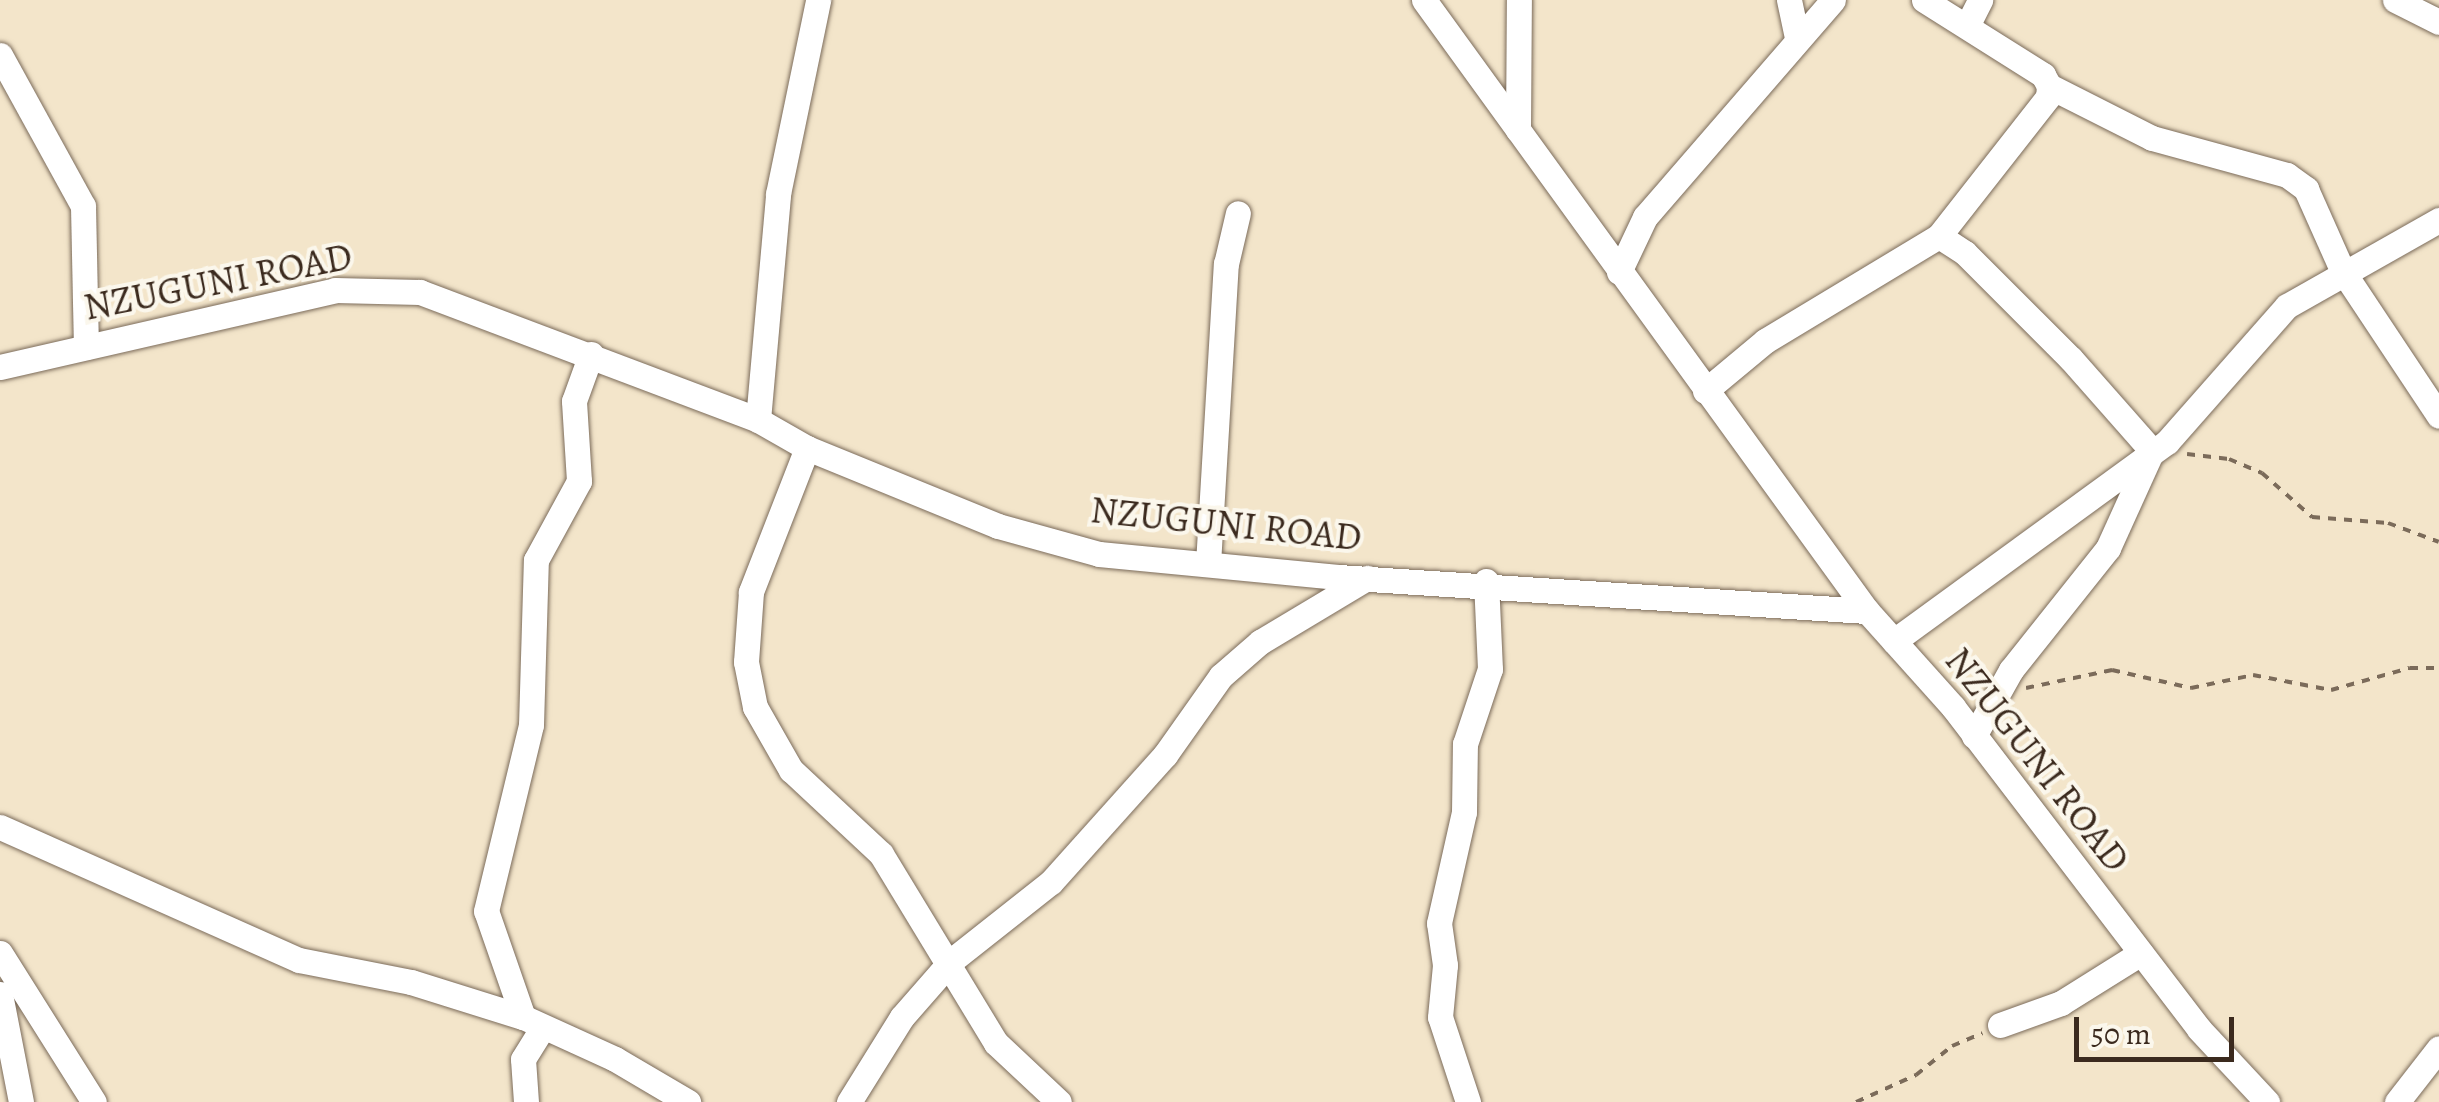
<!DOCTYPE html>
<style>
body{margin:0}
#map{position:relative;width:2439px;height:1102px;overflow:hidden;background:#f3e5ca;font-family:Alegreya,serif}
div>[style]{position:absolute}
.path>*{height:4px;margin-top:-2px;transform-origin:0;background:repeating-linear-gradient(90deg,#7b6b5a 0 8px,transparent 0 16px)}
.roads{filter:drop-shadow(0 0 2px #7b6b5a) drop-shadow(0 0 2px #7b6b5a)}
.street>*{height:25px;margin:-12.5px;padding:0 12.5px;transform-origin:12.5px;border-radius:12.5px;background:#fff}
span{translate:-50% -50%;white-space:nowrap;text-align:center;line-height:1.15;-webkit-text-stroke:8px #fbf7ec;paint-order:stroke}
.street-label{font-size:38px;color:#3b2a1e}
.scale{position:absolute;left:2074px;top:1017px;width:160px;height:45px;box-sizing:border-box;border:5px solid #3b2a1e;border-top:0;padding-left:12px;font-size:30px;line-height:35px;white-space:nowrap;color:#3b2a1e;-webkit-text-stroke:8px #fbf7ec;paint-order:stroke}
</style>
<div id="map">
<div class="path">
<i style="left:2187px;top:454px;width:42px;rotate:6.8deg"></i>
<i style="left:2229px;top:459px;width:36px;rotate:23deg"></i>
<i style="left:2262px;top:473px;width:67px;rotate:41.3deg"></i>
<i style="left:2312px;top:517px;width:76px;rotate:4.5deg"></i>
<i style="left:2388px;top:523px;width:54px;rotate:20.4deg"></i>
<i style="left:2026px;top:688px;width:88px;rotate:-11.8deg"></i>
<i style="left:2112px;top:670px;width:81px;rotate:12.8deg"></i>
<i style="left:2191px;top:688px;width:63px;rotate:-11.8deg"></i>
<i style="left:2253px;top:675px;width:79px;rotate:10.9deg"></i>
<i style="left:2331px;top:690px;width:82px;rotate:-15.6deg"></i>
<i style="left:2410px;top:668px;width:29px"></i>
<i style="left:1856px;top:1102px;width:66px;rotate:-24.2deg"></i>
<i style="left:1916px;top:1075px;width:46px;rotate:-38.9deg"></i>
<i style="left:1952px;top:1046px;width:33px;rotate:-23deg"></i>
</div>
<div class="roads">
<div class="street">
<i style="left:1424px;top:0;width:755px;rotate:54.06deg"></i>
<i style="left:1867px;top:611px;width:129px;rotate:48.1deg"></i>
<i style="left:1953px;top:707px;width:405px;rotate:52.6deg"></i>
<i style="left:2199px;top:1029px;width:100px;rotate:47deg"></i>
<i style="left:1789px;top:0;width:38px;rotate:78deg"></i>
<i style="left:1924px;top:0;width:141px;rotate:32.2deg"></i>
<i style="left:2043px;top:75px;width:13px;rotate:61deg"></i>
<i style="left:2049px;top:86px;width:11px;rotate:95deg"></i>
<i style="left:2048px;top:97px;width:177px;rotate:128.1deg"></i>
<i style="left:2395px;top:0;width:49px;rotate:26.6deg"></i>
<i style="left:1968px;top:24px;width:27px;rotate:-63deg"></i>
<i style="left:0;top:55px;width:172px;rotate:61.2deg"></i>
<i style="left:83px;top:206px;width:141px;rotate:88.8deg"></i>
<i style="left:2049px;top:86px;width:115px;rotate:26.8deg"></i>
<i style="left:2152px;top:138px;width:140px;rotate:15.3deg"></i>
<i style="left:2287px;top:175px;width:24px;rotate:36deg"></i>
<i style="left:2306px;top:189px;width:89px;rotate:66deg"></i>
<i style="left:2342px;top:270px;width:175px;rotate:56.4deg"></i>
<i style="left:1518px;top:130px;width:130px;rotate:-89.6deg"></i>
<i style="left:1619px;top:272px;width:61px;rotate:-64.7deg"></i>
<i style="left:1645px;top:217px;width:287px;rotate:-49.1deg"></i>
<i style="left:0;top:367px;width:344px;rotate:-12.9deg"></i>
<i style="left:335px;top:290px;width:85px;rotate:1.3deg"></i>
<i style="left:420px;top:292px;width:361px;rotate:20.7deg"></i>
<i style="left:758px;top:420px;width:56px;rotate:29.7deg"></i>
<i style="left:807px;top:448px;width:206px;rotate:22.2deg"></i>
<i style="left:998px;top:526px;width:105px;rotate:15.5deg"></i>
<i style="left:1099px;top:554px;width:240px;rotate:5.5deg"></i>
<i style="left:1338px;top:577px;width:530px;rotate:3.68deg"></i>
<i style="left:1705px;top:391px;width:78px;rotate:-39.8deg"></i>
<i style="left:1765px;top:341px;width:203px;rotate:-31.1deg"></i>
<i style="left:1939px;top:236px;width:31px;rotate:33deg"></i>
<i style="left:1965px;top:253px;width:150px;rotate:45deg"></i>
<i style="left:2071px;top:359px;width:123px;rotate:48.6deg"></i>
<i style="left:758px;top:420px;width:227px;rotate:-84.9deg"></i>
<i style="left:778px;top:194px;width:198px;rotate:-78.3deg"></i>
<i style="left:807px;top:448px;width:155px;rotate:111.3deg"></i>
<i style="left:751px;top:592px;width:70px;rotate:94.1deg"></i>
<i style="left:746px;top:662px;width:46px;rotate:78.7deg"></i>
<i style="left:755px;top:707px;width:73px;rotate:60.3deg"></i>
<i style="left:791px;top:770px;width:123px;rotate:43deg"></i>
<i style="left:881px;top:854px;width:221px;rotate:58.7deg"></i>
<i style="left:996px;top:1043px;width:86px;rotate:43.1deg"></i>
<i style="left:1208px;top:564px;width:301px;rotate:-86.6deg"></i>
<i style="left:1226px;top:264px;width:52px;rotate:-76.8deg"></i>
<i style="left:1894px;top:641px;width:338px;rotate:-36.1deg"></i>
<i style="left:2167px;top:442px;width:181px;rotate:-48.6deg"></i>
<i style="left:2287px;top:306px;width:175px;rotate:-29.5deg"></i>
<i style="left:1974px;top:736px;width:76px;rotate:-60.7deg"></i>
<i style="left:2011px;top:670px;width:156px;rotate:-51.5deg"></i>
<i style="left:2108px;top:548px;width:107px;rotate:-65.6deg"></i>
<i style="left:0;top:827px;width:327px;rotate:24deg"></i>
<i style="left:299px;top:960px;width:114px;rotate:11.1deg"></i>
<i style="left:411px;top:982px;width:117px;rotate:17.4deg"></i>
<i style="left:523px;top:1017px;width:101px;rotate:24.5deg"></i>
<i style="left:615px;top:1059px;width:85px;rotate:30.5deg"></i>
<i style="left:0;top:953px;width:176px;rotate:57.8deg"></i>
<i style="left:0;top:994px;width:110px;rotate:79deg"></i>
<i style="left:523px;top:1017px;width:112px;rotate:-109.2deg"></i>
<i style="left:486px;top:911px;width:191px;rotate:-76.4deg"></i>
<i style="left:531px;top:725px;width:165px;rotate:-88.3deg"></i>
<i style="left:536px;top:560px;width:90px;rotate:-61.4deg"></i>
<i style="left:579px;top:481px;width:80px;rotate:-93.6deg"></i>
<i style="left:574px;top:401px;width:50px;rotate:-70.1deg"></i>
<i style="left:2000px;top:1025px;width:65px;rotate:-19.8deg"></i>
<i style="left:2061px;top:1003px;width:94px;rotate:-32deg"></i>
<i style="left:526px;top:1102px;width:43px;rotate:-94deg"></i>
<i style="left:523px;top:1059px;width:36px;rotate:-58deg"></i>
<i style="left:849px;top:1102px;width:100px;rotate:-58.1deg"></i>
<i style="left:902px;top:1017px;width:74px;rotate:-48.8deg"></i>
<i style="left:951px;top:961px;width:127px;rotate:-38.3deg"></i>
<i style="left:1051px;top:882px;width:171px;rotate:-48.1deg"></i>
<i style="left:1165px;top:755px;width:97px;rotate:-54.7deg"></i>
<i style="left:1221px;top:676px;width:52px;rotate:-41.1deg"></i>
<i style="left:1260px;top:642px;width:125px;rotate:-30.9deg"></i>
<i style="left:1468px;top:1102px;width:89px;rotate:-108.2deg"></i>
<i style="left:1440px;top:1017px;width:52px;rotate:-84.5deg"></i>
<i style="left:1445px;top:965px;width:42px;rotate:-98.1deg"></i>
<i style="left:1439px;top:923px;width:114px;rotate:-77.3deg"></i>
<i style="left:1464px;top:812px;width:68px;rotate:-89.2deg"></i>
<i style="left:1465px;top:744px;width:79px;rotate:-71.6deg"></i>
<i style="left:1490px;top:669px;width:88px;rotate:-92.6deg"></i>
<i style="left:2397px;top:1102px;width:68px;rotate:-52.1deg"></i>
</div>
</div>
<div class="street-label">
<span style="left:218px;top:282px;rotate:-11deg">NZUGUNI ROAD</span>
<span style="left:1226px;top:524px;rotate:6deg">NZUGUNI ROAD</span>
<span style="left:2037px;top:760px;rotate:52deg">NZUGUNI ROAD</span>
</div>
<div class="scale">50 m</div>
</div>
